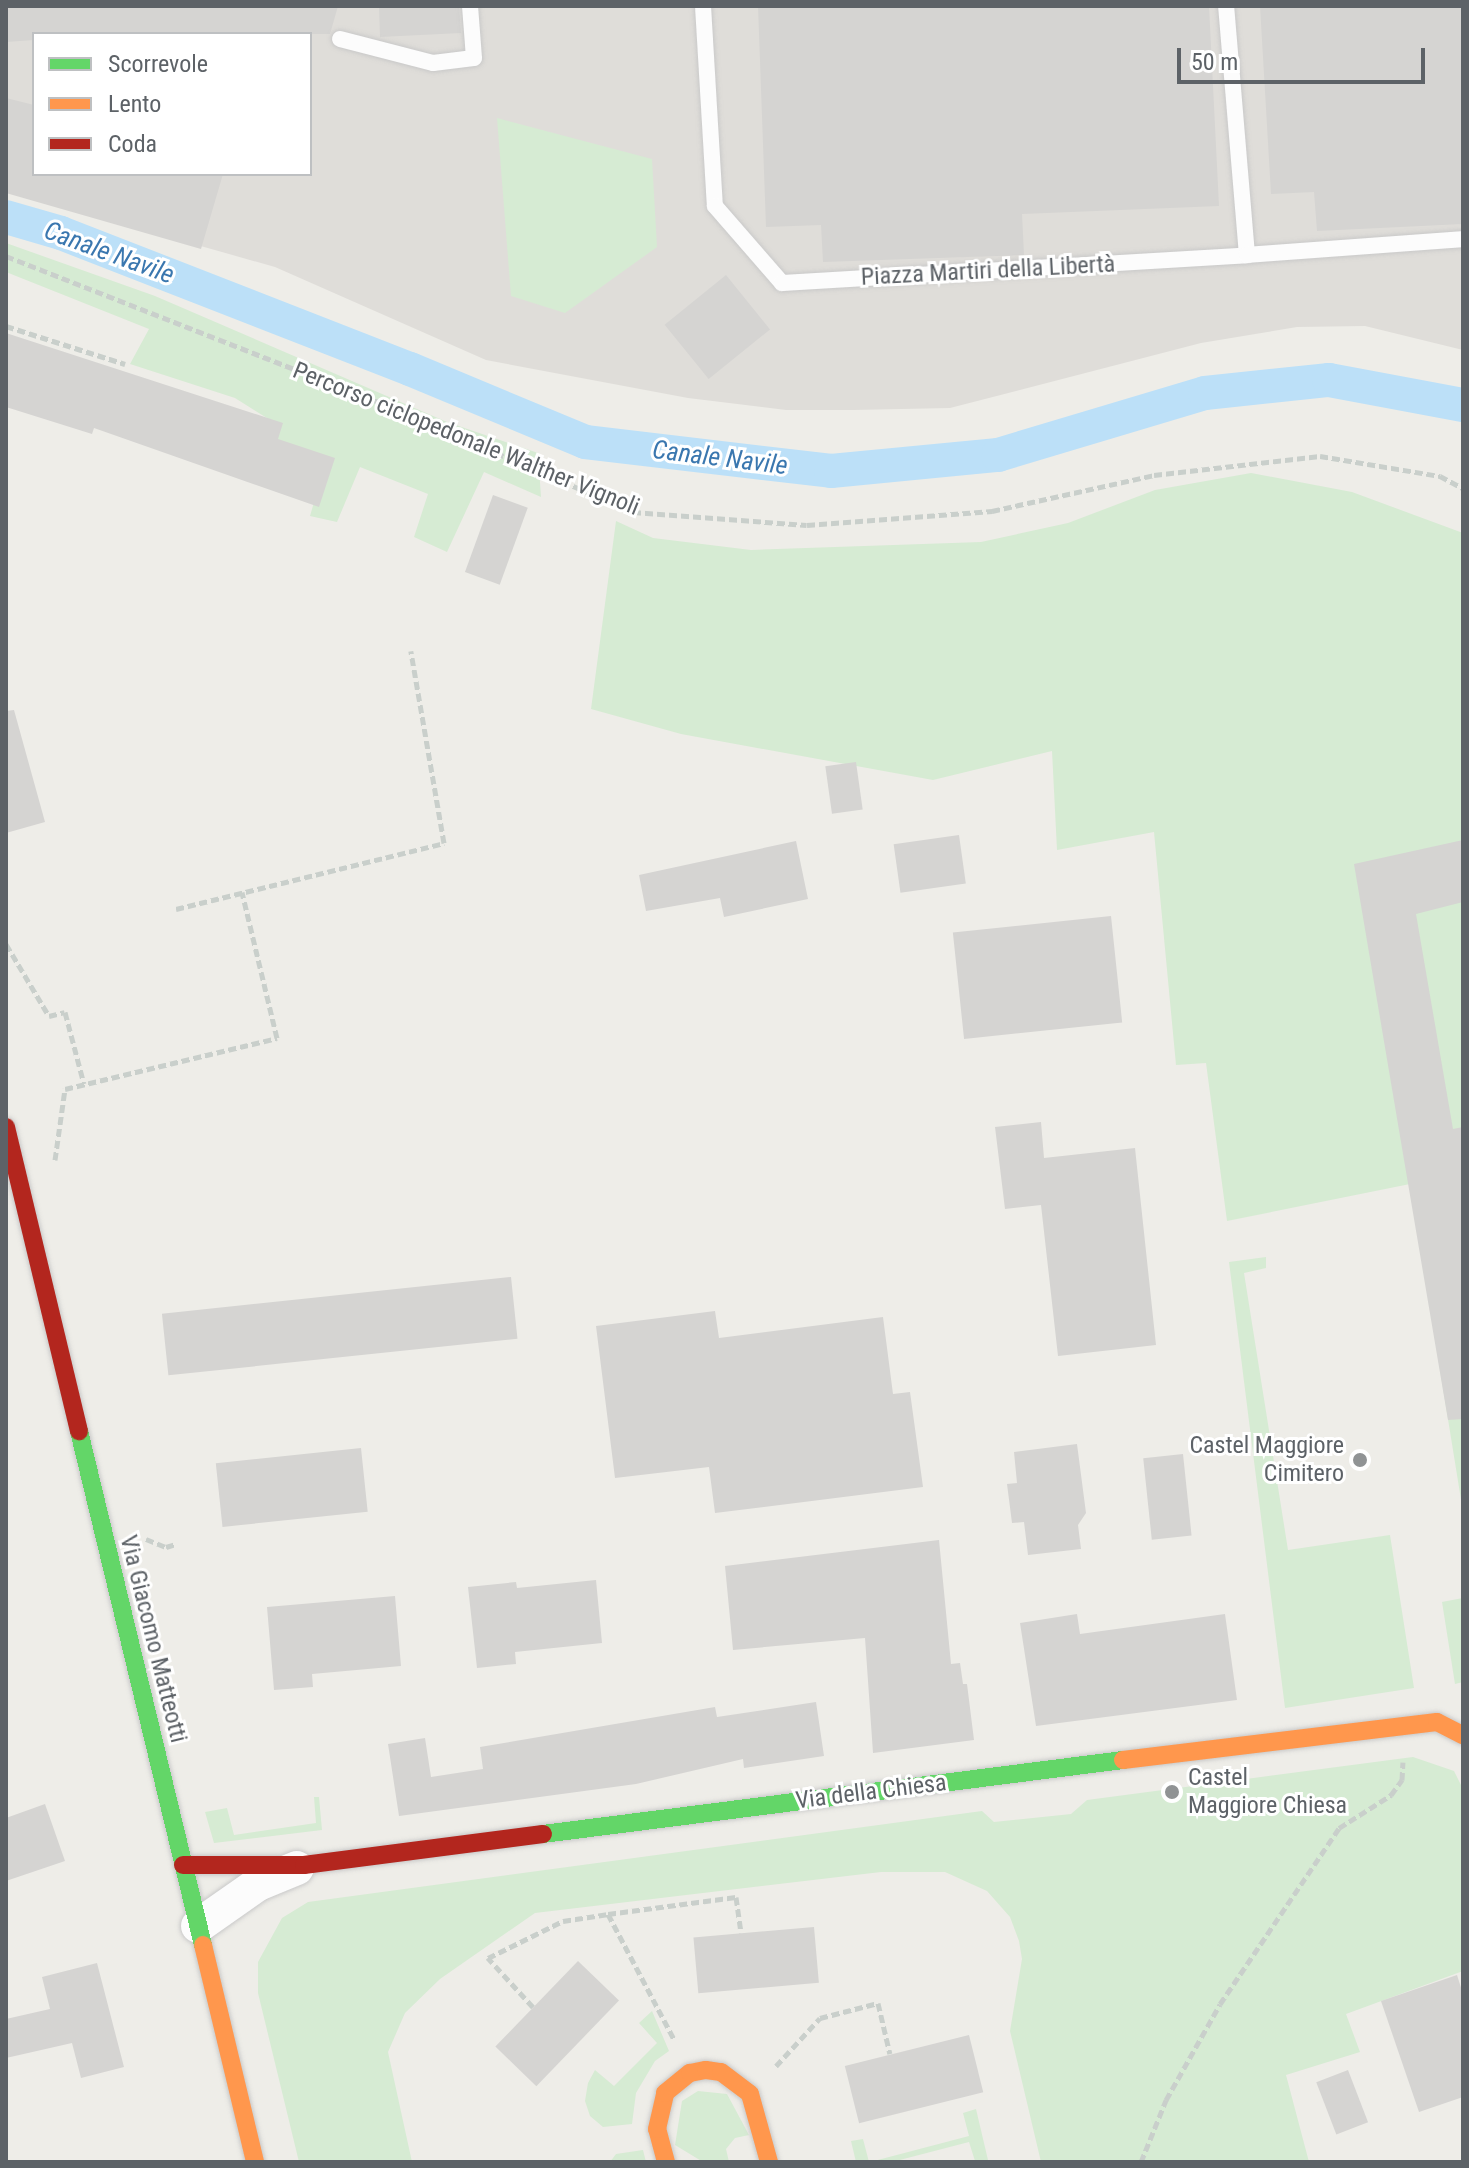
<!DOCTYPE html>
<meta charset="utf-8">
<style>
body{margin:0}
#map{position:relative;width:1469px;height:2168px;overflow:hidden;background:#eeede8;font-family:"Roboto Condensed",sans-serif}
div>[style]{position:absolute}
.industrial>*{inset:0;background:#dfddd9}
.green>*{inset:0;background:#d6ebd3}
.canal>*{height:34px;margin:-17px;padding:0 17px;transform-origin:17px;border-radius:17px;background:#bce0f8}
.building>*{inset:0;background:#d5d4d2;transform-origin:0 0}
.path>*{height:5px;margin-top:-2.5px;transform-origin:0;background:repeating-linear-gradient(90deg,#c9cfcb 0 8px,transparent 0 12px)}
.roads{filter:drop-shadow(0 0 2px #c9c9c9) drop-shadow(0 0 2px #c9c9c9)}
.lane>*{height:16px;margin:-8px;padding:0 8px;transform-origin:8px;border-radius:8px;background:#fcfcfc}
.street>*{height:34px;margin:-17px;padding:0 17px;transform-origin:17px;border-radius:17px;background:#fcfcfc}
.fast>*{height:18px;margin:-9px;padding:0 9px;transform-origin:9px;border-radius:9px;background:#63d668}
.slow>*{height:18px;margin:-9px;padding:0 9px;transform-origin:9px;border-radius:9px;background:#ff974d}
.jam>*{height:18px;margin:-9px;padding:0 9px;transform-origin:9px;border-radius:9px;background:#b3261e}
.dots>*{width:22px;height:22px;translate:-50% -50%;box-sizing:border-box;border:4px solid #fff;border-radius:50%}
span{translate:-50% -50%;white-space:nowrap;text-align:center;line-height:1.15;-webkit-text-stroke:6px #fff;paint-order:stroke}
.street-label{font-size:24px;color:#5d6267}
.poi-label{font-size:24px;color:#5d6267}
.right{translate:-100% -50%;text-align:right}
.left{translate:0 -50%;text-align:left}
.water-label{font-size:26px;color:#3a77af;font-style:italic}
.frame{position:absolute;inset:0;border:8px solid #5d6267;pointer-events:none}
.legend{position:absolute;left:32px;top:32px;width:280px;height:144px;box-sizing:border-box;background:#fff;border:2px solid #bec0c2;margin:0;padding:10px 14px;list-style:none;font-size:24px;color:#5d6267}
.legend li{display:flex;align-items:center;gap:16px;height:40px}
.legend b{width:40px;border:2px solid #bec0c2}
.scale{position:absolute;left:1177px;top:48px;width:248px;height:36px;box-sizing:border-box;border:4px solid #5d6267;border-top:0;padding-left:10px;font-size:24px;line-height:28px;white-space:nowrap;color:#5d6267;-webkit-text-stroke:6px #fff;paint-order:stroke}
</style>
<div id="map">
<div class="industrial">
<i style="clip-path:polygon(evenodd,6px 6px,1463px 6px,1463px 350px,1365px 326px,1297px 327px,1201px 343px,950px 408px,853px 410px,786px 410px,688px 398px,486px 360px,275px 267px,6px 191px,6px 6px,34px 34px,310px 34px,310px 174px,34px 174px,34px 34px)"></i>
</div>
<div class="green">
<i style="clip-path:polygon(497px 118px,652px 159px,657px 247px,565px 313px,511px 296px)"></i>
<i style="clip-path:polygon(6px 243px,155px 296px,447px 422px,538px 453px,541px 497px,484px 472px,447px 552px,414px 537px,428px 494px,360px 467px,337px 522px,310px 516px,326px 461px,271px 440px,275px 423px,235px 398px,130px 364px,149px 329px,6px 272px)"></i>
<i style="clip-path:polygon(1251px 473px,1352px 492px,1463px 533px,1463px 1512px,1410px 1184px,1227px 1221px,1206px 1063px,1176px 1065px,1154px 832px,1057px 850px,1052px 751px,933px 780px,681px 734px,591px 709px,616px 521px,653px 538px,751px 550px,981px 542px,1068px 523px,1155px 490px)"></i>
<i style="clip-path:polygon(1266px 1257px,1266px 1268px,1244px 1273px,1288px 1550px,1390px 1535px,1414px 1688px,1285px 1708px,1229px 1262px)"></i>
<i style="clip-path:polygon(1463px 1598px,1463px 1682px,1455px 1684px,1442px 1602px)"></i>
<i style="clip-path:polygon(1413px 1757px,1454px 1771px,1463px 1789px,1463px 1971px,1346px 2014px,1360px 2052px,1286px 2075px,1309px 2162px,1041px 2162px,1010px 2031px,1022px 1959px,1019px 1941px,1010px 1917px,987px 1891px,945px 1872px,881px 1872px,535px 1913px,440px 1979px,405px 2013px,388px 2052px,412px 2162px,299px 2162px,258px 1993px,258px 1962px,282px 1918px,308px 1902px,982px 1811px,994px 1822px,1071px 1814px,1087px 1800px)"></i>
<i style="clip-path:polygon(314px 1797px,319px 1797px,322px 1830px,214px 1843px,205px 1812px,227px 1808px,234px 1835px,316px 1823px)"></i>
<i style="clip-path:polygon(652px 2011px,669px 2051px,655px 2061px,636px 2093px,632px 2124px,603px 2127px,590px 2116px,585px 2101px,588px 2083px,595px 2070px,614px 2086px,657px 2043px,639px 2023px)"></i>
<i style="clip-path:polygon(698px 2091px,727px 2094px,749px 2135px,735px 2138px,726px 2149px,729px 2162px,703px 2162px,675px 2145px,682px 2101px)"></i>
<i style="clip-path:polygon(976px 2109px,988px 2160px,975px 2161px,969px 2142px,892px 2162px,870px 2162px,969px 2136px,963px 2113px)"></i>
<i style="clip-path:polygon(863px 2139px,869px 2162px,856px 2162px,851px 2141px)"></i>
<i style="clip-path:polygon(643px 2150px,646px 2162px,610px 2162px,616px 2154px)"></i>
</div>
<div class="canal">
<i style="left:6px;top:217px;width:57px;rotate:16.2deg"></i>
<i style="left:61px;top:233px;width:375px;rotate:21.3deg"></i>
<i style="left:410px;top:369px;width:190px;rotate:22.6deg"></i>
<i style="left:585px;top:442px;width:248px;rotate:6.7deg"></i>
<i style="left:831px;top:471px;width:168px;rotate:-5.5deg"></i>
<i style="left:998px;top:455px;width:216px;rotate:-16.7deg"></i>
<i style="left:1205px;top:393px;width:125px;rotate:-6deg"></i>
<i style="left:1329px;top:380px;width:136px;rotate:10.6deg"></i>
</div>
<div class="building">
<i style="clip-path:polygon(6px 6px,338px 6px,330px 34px,34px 34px,34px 40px,6px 42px)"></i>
<i style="clip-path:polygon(379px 6px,459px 6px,461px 33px,380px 37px)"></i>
<i style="clip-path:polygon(758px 6px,1209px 6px,1219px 206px,1022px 214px,1024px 255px,823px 262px,821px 225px,766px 227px)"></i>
<i style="clip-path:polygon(1260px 6px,1463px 6px,1463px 224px,1317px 231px,1314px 192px,1271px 194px)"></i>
<i style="clip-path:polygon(6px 98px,34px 105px,34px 174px,223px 174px,201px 249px,6px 193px)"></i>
<i style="left:726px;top:275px;width:70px;height:79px;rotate:51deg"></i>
<i style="clip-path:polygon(6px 333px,283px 423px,278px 439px,335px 458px,319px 507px,94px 428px,92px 434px,6px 407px)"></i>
<i style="left:493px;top:495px;width:37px;height:82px;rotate:20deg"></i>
<i style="clip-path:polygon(14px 710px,45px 822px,6px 833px,6px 711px)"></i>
<i style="left:856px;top:762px;width:48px;height:31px;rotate:82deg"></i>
<i style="left:959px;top:835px;width:49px;height:66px;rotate:82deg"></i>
<i style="clip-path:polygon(1463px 840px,1463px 902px,1416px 914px,1453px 1129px,1463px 1127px,1463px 1419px,1448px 1420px,1354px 864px)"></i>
<i style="clip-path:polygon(796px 841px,808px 899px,724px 917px,720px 898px,646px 911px,639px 875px)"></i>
<i style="left:1111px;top:916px;width:107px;height:159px;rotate:84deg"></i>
<i style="clip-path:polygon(1041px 1122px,1044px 1158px,1135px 1148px,1156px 1345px,1058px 1356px,1041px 1205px,1005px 1209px,995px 1127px)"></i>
<i style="left:511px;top:1277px;width:62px;height:351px;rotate:84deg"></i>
<i style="clip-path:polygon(715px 1311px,719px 1338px,883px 1317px,893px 1394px,910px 1392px,923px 1487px,715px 1513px,709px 1467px,615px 1478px,596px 1326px)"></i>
<i style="clip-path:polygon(1077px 1444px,1086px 1513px,1078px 1525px,1081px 1549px,1028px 1555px,1024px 1522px,1012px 1523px,1007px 1484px,1017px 1483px,1014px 1452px)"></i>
<i style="left:361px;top:1448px;width:64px;height:146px;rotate:84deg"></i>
<i style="left:1183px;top:1454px;width:82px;height:40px;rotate:84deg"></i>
<i style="clip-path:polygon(939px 1540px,951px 1664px,960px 1663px,963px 1684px,967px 1684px,974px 1740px,873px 1753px,865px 1638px,733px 1650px,725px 1566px)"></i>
<i style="clip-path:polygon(596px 1580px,602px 1643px,515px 1652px,516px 1664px,477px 1668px,468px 1587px,516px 1582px,517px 1588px)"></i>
<i style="clip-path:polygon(395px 1596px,401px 1666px,312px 1674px,313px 1687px,274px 1690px,267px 1607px)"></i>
<i style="clip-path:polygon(1077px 1614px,1080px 1634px,1225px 1614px,1237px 1700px,1036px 1726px,1020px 1623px)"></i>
<i style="clip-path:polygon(816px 1702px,824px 1756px,744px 1768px,743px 1759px,636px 1784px,399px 1816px,388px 1744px,425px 1738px,431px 1777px,483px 1769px,480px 1747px,715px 1707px,717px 1717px)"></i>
<i style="clip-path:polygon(45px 1804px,65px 1861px,6px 1881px,6px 1818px)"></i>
<i style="left:814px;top:1927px;width:56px;height:121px;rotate:85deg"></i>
<i style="left:578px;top:1961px;width:57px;height:119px;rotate:44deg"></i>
<i style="clip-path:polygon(97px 1963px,124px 2067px,81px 2078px,72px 2043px,6px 2058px,6px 2019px,50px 2009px,42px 1977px)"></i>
<i style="clip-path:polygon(1457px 1975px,1463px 1994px,1463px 2097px,1419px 2112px,1381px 2001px)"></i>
<i style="left:969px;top:2035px;width:59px;height:128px;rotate:76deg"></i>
<i style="left:1348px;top:2070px;width:56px;height:34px;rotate:69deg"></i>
</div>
<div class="path">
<i style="left:6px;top:256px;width:408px;rotate:21.4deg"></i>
<i style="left:386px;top:405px;width:269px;rotate:23.4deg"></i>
<i style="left:633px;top:512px;width:174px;rotate:4.3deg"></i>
<i style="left:807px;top:525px;width:186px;rotate:-4.3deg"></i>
<i style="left:992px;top:511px;width:166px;rotate:-12.5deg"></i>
<i style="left:1154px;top:475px;width:167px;rotate:-6.5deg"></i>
<i style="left:1320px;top:456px;width:122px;rotate:9.5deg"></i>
<i style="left:1440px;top:476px;width:26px;rotate:28deg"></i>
<i style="left:6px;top:326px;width:125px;rotate:17.7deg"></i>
<i style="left:176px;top:909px;width:276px;rotate:-13.8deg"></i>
<i style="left:444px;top:843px;width:195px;rotate:-99.8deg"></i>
<i style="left:6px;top:944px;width:84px;rotate:59.2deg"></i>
<i style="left:49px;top:1016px;width:16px;rotate:-14deg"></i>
<i style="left:65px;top:1012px;width:74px;rotate:75.2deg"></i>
<i style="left:55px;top:1160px;width:72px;rotate:-82deg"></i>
<i style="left:65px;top:1089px;width:218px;rotate:-13.5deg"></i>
<i style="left:277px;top:1038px;width:150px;rotate:-103.5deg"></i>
<i style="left:146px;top:1539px;width:22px;rotate:22deg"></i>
<i style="left:166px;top:1547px;width:10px;rotate:-17deg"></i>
<i style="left:608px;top:1914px;width:129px;rotate:-7.6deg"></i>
<i style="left:736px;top:1897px;width:36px;rotate:82deg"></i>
<i style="left:533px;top:2007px;width:67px;rotate:-132.6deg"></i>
<i style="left:488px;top:1958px;width:84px;rotate:-26.3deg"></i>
<i style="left:563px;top:1921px;width:46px;rotate:-8.8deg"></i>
<i style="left:608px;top:1914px;width:141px;rotate:62.2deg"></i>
<i style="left:776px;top:2066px;width:65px;rotate:-47.5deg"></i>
<i style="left:820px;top:2018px;width:60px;rotate:-14.5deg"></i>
<i style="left:878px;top:2003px;width:52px;rotate:76.8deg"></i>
<i style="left:1141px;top:2162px;width:67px;rotate:-68deg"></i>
<i style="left:1166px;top:2100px;width:110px;rotate:-60.6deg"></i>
<i style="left:1220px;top:2004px;width:212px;rotate:-55.9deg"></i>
<i style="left:1339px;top:1828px;width:62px;rotate:-32.4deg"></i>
<i style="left:1391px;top:1795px;width:19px;rotate:-54deg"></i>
<i style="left:1402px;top:1780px;width:18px;rotate:-87deg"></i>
</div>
<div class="roads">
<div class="lane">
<i style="left:703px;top:6px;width:200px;rotate:86.6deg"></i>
<i style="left:715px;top:206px;width:102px;rotate:49deg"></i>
<i style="left:782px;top:283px;width:466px;rotate:-3.4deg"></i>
<i style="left:1247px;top:255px;width:250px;rotate:-94.8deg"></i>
<i style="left:340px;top:39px;width:96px;rotate:14.5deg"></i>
<i style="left:433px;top:63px;width:41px;rotate:-7deg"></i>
<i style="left:474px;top:58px;width:52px;rotate:-94.4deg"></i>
<i style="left:1247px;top:255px;width:217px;rotate:-4.2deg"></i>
</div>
<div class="street">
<i style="left:198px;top:1926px;width:73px;rotate:-35deg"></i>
<i style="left:258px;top:1884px;width:42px;rotate:-22.3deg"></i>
</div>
<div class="fast">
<i style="left:79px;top:1431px;width:529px;rotate:76.44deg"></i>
<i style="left:543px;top:1834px;width:585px;rotate:-7.27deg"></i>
</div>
<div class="slow">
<i style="left:1123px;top:1760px;width:316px;rotate:-6.9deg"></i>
<i style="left:1437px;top:1722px;width:29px;rotate:27deg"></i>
<i style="left:203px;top:1945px;width:223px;rotate:76.5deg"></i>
<i style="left:666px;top:2162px;width:34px;rotate:-105deg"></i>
<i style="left:657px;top:2129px;width:37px;rotate:-77deg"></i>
<i style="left:665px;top:2093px;width:32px;rotate:-39deg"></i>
<i style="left:690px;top:2073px;width:16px;rotate:-11deg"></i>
<i style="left:706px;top:2070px;width:15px;rotate:8deg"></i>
<i style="left:721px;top:2072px;width:36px;rotate:37deg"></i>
<i style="left:750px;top:2094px;width:71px;rotate:74.4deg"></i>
</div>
<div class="jam">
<i style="left:6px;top:1127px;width:313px;rotate:76.5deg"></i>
<i style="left:183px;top:1865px;width:121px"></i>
<i style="left:304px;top:1865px;width:241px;rotate:-7.4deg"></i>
</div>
</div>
<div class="dots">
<i style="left:1360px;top:1460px;background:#909394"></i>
<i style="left:1172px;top:1792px;background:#909394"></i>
</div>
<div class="street-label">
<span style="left:988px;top:271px;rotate:-3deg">Piazza Martiri della Libertà</span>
<span style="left:466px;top:439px;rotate:22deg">Percorso ciclopedonale Walther Vignoli</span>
<span style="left:153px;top:1639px;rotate:76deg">Via Giacomo Matteotti</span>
<span style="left:871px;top:1792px;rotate:-7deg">Via della Chiesa</span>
</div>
<div class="poi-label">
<span class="right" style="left:1344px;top:1460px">Castel Maggiore<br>Cimitero</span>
<span class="left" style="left:1188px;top:1792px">Castel<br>Maggiore Chiesa</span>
</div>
<div class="water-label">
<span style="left:109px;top:253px;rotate:20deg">Canale Navile</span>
<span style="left:720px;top:458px;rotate:7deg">Canale Navile</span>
</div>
<div class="frame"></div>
<ul class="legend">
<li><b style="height:10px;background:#63d668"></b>Scorrevole</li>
<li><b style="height:10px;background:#ff974d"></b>Lento</li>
<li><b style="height:10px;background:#b3261e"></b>Coda</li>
</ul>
<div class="scale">50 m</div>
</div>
